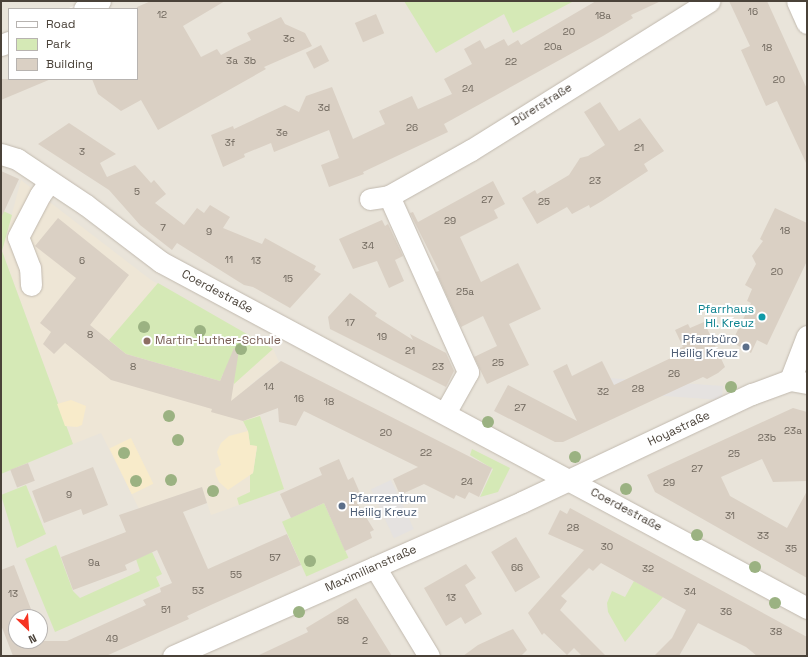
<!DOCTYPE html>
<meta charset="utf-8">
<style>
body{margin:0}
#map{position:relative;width:808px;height:657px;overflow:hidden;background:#f6f2ec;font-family:"Space Grotesk",sans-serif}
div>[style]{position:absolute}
.residential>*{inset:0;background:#e9e4da}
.education>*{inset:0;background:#eee6d6}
.green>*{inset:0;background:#d5e9b6;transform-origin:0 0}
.sand>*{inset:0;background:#f8ebca;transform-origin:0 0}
.parking>*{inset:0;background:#e5e2e0;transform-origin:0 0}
.building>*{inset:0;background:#dad0c4;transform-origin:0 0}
.roads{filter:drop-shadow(0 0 1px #c1b9ae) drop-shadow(0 0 1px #c1b9ae)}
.minor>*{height:21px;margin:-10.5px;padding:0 10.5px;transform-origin:10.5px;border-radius:10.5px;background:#fff}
.trees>*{width:12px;height:12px;margin:-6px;border-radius:50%;background:#9bb282}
.dots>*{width:11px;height:11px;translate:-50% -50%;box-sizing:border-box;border:2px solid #fff;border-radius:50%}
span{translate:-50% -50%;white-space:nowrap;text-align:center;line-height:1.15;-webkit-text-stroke:4px #fff;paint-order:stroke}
.number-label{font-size:10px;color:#6e665c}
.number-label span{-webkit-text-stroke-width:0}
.street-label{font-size:12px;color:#4a4239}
.culture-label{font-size:12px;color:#0d838f}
.right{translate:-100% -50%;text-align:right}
.service-label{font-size:12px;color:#4e5e75}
.left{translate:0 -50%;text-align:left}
.education-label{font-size:12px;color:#785e54}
.frame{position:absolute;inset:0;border:2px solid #4a4239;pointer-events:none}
.legend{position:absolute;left:8px;top:8px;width:130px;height:72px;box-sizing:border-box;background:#fff;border:1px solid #b7b3b0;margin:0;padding:5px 7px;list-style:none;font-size:12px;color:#4a4239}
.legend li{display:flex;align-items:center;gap:8px;height:20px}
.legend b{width:20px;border:1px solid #b7b3b0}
.north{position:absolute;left:8px;top:609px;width:40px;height:40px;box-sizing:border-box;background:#fff;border:1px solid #b7b3b0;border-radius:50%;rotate:155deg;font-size:11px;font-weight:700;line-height:16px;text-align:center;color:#4a4239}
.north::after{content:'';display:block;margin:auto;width:14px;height:18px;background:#f63322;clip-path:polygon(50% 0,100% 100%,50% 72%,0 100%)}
</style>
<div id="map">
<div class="residential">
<i style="clip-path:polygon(1px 1px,83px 1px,67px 9px,9px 9px,9px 34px,1px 37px)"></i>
<i style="clip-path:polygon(evenodd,114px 1px,807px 1px,807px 656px,1px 656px,1px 51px,9px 48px,9px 79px,137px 79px,137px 9px,97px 9px,114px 1px,16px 617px,40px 617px,40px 641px,16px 641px,16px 617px)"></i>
</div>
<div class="education">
<i style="clip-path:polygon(21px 180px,151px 280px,273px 349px,279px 362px,250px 385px,284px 489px,211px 515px,202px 487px,139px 509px,101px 433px,73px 444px,2px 251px)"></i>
</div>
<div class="green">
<i style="clip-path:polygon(404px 1px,574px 1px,513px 33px,504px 14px,436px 53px)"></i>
<i style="clip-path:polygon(1px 210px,12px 215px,2px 251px,73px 444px,1px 474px)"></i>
<i style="clip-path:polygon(158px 283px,273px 349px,234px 384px,234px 377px,223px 374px,220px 381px,126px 354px,109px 340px)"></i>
<i style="clip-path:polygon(260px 416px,284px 489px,239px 505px,237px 498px,250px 492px,250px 475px,253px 473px,257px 447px,250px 445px,248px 431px,243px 421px)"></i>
<i style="clip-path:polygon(472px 449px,510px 468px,498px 492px,480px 497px,493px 469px,470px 455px)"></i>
<i style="clip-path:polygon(26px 485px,46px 534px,17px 548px,1px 495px)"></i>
<i style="left:324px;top:503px;width:60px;height:46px;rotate:66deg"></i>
<i style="clip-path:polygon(56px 545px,73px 591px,80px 598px,140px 571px,136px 559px,152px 552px,162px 574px,156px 577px,160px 586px,55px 632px,25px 559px)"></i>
<i style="clip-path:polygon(634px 581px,663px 597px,625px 642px,608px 612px,607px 603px,612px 591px,625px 597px)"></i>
</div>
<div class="sand">
<i style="clip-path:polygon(71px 400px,86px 406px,82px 425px,77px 427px,65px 426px,57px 404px)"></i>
<i style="clip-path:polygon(248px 431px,250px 445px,257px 446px,253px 473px,228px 490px,219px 482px,216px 475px,215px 469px,221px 465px,217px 452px,221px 443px,229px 436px)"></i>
<i style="left:131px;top:438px;width:51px;height:24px;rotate:64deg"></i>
</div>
<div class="parking">
<i style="left:723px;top:386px;width:14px;height:151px;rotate:94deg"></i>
<i style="left:391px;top:480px;width:54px;height:22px;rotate:65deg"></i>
</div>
<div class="building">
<i style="clip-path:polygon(151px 1px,225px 1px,183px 26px,201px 57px,217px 49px,221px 55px,234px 48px,251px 40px,247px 33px,281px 17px,285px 24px,305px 33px,312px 46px,264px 67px,266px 69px,158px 130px,141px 100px,121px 111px,98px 94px,92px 79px,137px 79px,137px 7px)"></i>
<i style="clip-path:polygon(596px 1px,661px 1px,631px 15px,633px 18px,603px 36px,444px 124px,448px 132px,363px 172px,364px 174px,329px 187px,321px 165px,339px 158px,329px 130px,274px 152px,271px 143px,244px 154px,245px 157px,223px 167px,211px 135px,233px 126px,234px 129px,285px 105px,299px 112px,306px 96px,332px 87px,353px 139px,385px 124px,379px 111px,412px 96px,418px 109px,452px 94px,444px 79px,472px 64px,464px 49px,480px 40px,485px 49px,504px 39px,508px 46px,518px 40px,521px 45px)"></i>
<i style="clip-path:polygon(729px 1px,767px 1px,807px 89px,807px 165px,777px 101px,766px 106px,741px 50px,750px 46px)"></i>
<i style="left:376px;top:14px;width:21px;height:23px;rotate:67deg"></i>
<i style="left:321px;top:45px;width:18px;height:17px;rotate:63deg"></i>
<i style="clip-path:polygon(1px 79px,51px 79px,1px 100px)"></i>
<i style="clip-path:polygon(600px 102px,619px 131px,640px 118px,664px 151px,644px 164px,648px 171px,602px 201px,590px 208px,589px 205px,572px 214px,567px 207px,537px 224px,522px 198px,535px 190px,537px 194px,569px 175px,580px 158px,588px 156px,605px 145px,584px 112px)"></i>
<i style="clip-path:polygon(69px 123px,116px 154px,100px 163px,107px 177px,135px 165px,151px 183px,154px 180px,166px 194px,155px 203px,184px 225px,197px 208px,204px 213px,210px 205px,230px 217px,223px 228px,262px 244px,265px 238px,316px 266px,314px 270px,321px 274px,290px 308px,253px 287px,244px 285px,177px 243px,172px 250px,140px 225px,109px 190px,38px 144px)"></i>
<i style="clip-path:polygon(1px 171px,19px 179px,1px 218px)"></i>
<i style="clip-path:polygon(493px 181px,505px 204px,494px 210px,498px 218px,460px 237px,481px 282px,518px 263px,541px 309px,509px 324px,529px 365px,487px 384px,474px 357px,497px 346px,483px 316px,461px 327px,436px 272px,439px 271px,410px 213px,413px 212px,418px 222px)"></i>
<i style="clip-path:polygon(775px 208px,807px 223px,807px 261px,767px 345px,757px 340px,751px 353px,732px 342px,751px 303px,747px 301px,752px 289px,745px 285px,756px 264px,752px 256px,763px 241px,760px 239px)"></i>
<i style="clip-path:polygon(58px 218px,129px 275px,90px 325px,126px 354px,220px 381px,234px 348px,239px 350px,231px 401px,281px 361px,492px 468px,479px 497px,469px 492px,465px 499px,456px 495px,454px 499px,424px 484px,400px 495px,393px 479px,418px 467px,304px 411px,296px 426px,279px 422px,278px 408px,243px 421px,211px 412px,212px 409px,111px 380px,65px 343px,54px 354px,43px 344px,51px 332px,40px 323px,76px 278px,35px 246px)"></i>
<i style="clip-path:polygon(382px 220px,385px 226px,388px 224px,403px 256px,395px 260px,404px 281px,389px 288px,377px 261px,353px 269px,339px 239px)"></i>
<i style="clip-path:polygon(350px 293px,377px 313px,375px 316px,413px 340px,410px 334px,446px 353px,454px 371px,446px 387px,330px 329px,328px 317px)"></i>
<i style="clip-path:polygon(704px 322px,725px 367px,718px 373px,707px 379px,703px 377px,563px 442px,555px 442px,494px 411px,508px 385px,577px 421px,553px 371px,567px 364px,572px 376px,602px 361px,614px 385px,673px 357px,671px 352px,683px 347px,675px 330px,688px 324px,690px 328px)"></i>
<i style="clip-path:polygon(793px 408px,807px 412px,807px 481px,773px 482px,762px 459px,721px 477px,730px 496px,787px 528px,807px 491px,807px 578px,655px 492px,647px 475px)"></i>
<i style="clip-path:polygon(339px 459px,348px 480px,353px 477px,360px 493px,353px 496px,374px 530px,370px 532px,372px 538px,345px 551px,324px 503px,291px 518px,280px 494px,322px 475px,319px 468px)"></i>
<i style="left:28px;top:463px;width:19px;height:19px;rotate:69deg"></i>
<i style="clip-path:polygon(93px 467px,108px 505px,83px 515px,81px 509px,44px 523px,32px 491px)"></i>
<i style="clip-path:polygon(202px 487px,207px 503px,183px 512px,208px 569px,287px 534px,301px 565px,213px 604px,187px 616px,189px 619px,106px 656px,13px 656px,1px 625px,1px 570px,14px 565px,34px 617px,16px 617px,16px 641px,40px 641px,40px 634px,43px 641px,67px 641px,146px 605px,143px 600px,161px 592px,160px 588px,172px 583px,157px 550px,125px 565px,127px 570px,73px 590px,61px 557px,126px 532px,119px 515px)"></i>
<i style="clip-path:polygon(570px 508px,807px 637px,807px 656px,757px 656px,746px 647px,698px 623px,679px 656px,654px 656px,672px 638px,686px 610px,601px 563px,593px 571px,589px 568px,561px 596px,567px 601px,560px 610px,606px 656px,582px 656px,574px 648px,567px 655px,544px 633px,542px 635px,528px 613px,584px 550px,548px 534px,560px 510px,567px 514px)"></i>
<i style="left:516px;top:537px;width:47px;height:29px;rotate:59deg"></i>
<i style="clip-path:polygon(466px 564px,476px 578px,465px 585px,482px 614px,465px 624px,461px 617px,446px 626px,424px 588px)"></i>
<i style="clip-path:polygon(356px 598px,392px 656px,257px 656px,308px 632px,306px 628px)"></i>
<i style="clip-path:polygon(513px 629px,527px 650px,521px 656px,463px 656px,478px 645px)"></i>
</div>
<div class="roads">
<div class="minor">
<i style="left:797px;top:1px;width:24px;rotate:66deg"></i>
<i style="left:84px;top:9px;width:18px;rotate:-27deg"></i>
<i style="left:1px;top:45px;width:9px;rotate:-21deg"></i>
<i style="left:1px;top:154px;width:17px;rotate:17deg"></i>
<i style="left:17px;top:159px;width:83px;rotate:33.7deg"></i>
<i style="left:86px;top:205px;width:94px;rotate:37.2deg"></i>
<i style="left:161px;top:262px;width:733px;rotate:28.17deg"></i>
<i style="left:389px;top:196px;width:193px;rotate:65.8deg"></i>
<i style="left:468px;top:372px;width:47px;rotate:119.3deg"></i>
<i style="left:370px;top:199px;width:19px;rotate:-9deg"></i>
<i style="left:389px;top:196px;width:94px;rotate:-29.3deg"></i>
<i style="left:471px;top:150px;width:281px;rotate:-32deg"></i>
<i style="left:31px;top:285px;width:17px;rotate:-93deg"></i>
<i style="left:30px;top:268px;width:33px;rotate:-111deg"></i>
<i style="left:18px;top:237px;width:47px;rotate:-62.4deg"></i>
<i style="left:40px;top:195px;width:16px;rotate:-55deg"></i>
<i style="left:790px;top:380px;width:47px;rotate:-68.9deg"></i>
<i style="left:375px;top:567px;width:104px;rotate:58.8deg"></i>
<i style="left:173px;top:656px;width:381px;rotate:-23.8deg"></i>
<i style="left:522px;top:502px;width:254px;rotate:-25.2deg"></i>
<i style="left:752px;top:394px;width:40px;rotate:-20.2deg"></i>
<i style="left:790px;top:380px;width:17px;rotate:10deg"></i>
</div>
</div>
<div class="trees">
<i style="left:144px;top:327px"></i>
<i style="left:200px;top:331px"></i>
<i style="left:241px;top:349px"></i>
<i style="left:731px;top:387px"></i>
<i style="left:169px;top:416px"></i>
<i style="left:488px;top:422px"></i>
<i style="left:178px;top:440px"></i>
<i style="left:124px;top:453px"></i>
<i style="left:575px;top:457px"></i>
<i style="left:171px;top:480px"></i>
<i style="left:136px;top:481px"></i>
<i style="left:626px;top:489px"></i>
<i style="left:213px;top:491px"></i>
<i style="left:697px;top:535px"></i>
<i style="left:310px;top:561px"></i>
<i style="left:755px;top:567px"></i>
<i style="left:775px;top:603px"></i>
<i style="left:299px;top:612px"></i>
</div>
<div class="dots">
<i style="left:762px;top:317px;background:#0f9aa8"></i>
<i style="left:147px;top:341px;background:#8d6e63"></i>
<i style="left:746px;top:347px;background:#5c6f8a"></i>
<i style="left:342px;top:506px;background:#5c6f8a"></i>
</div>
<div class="number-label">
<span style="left:753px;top:12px">16</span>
<span style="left:162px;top:15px">12</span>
<span style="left:603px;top:16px">18a</span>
<span style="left:569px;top:32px">20</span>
<span style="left:289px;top:39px">3c</span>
<span style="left:553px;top:47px">20a</span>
<span style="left:767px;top:48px">18</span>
<span style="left:232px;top:61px">3a</span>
<span style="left:250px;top:61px">3b</span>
<span style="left:511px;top:62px">22</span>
<span style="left:779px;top:80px">20</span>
<span style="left:468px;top:89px">24</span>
<span style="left:324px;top:108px">3d</span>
<span style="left:412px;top:128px">26</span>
<span style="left:282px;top:133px">3e</span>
<span style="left:230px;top:143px">3f</span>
<span style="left:639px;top:148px">21</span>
<span style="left:82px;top:152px">3</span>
<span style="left:595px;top:181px">23</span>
<span style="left:137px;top:192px">5</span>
<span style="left:487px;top:200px">27</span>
<span style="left:544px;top:202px">25</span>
<span style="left:450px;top:221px">29</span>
<span style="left:163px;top:228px">7</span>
<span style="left:785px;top:231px">18</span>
<span style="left:209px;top:232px">9</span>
<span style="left:368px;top:246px">34</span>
<span style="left:229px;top:260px">11</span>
<span style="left:82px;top:261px">6</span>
<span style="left:256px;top:261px">13</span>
<span style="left:777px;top:272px">20</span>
<span style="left:288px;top:279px">15</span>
<span style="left:465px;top:292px">25a</span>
<span style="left:350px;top:323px">17</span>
<span style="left:90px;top:335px">8</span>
<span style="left:382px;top:337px">19</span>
<span style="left:410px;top:351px">21</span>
<span style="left:498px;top:363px">25</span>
<span style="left:133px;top:367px">8</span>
<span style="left:438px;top:367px">23</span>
<span style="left:674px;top:374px">26</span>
<span style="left:269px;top:387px">14</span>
<span style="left:638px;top:389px">28</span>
<span style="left:603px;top:392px">32</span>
<span style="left:299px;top:399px">16</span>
<span style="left:329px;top:402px">18</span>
<span style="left:520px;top:408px">27</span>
<span style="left:793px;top:431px">23a</span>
<span style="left:386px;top:433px">20</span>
<span style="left:767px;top:438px">23b</span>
<span style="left:426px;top:453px">22</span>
<span style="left:734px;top:454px">25</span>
<span style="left:697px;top:469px">27</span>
<span style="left:467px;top:482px">24</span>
<span style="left:669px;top:483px">29</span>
<span style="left:69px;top:495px">9</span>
<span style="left:730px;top:516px">31</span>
<span style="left:573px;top:528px">28</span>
<span style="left:763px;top:536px">33</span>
<span style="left:607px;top:547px">30</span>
<span style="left:791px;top:549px">35</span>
<span style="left:275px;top:558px">57</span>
<span style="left:94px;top:563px">9a</span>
<span style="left:517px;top:568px">66</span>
<span style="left:648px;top:569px">32</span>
<span style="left:236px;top:575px">55</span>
<span style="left:198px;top:591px">53</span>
<span style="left:690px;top:592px">34</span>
<span style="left:13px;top:594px">13</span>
<span style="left:451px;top:598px">13</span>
<span style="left:166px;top:610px">51</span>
<span style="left:726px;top:612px">36</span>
<span style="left:343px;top:621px">58</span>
<span style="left:776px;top:632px">38</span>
<span style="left:112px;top:639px">49</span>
<span style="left:365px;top:641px">2</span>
</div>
<div class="street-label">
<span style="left:542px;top:105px;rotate:-32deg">Dürerstraße</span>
<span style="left:217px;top:292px;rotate:28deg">Coerdestraße</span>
<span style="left:679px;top:429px;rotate:-25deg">Hoyastraße</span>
<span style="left:626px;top:510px;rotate:28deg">Coerdestraße</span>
<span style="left:371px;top:569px;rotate:-24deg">Maximilianstraße</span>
</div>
<div class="culture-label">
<span class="right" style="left:754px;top:317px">Pfarrhaus<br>Hl. Kreuz</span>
</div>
<div class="service-label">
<span class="right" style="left:738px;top:347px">Pfarrbüro<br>Heilig Kreuz</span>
<span class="left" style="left:350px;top:506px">Pfarrzentrum<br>Heilig Kreuz</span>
</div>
<div class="education-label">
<span class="left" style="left:155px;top:341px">Martin-Luther-Schule</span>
</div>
<div class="frame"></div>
<ul class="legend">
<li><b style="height:5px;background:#fff"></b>Road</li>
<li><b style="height:11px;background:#d5e9b6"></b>Park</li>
<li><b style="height:11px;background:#dad0c4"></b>Building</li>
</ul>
<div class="north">N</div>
</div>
